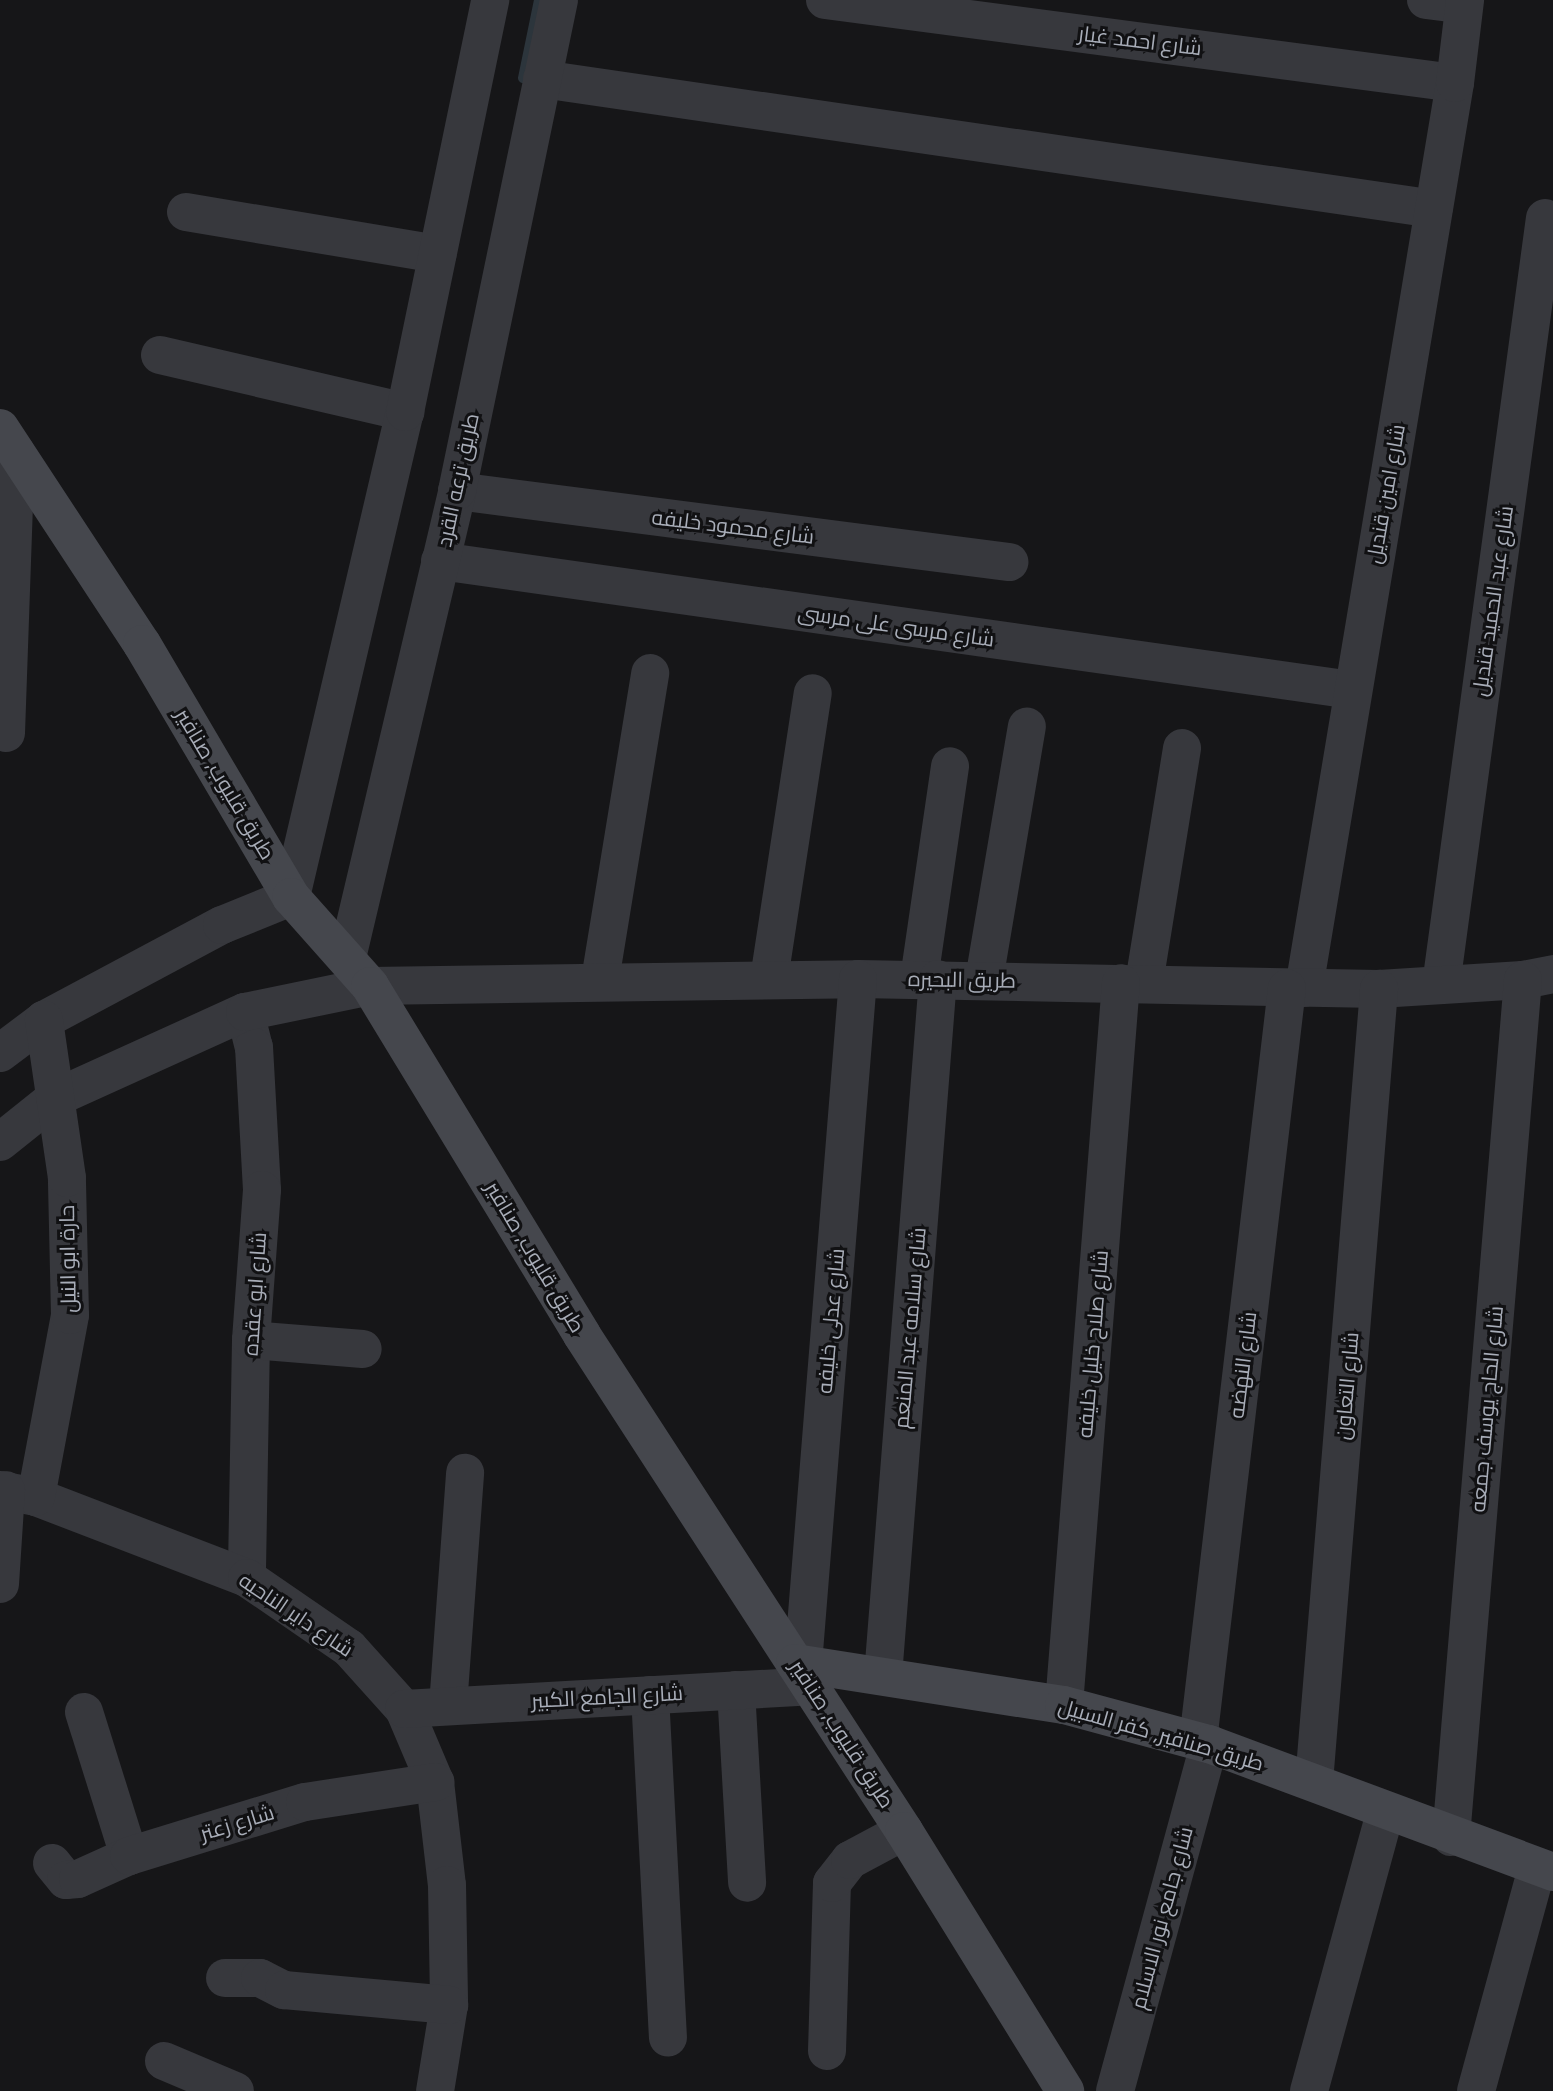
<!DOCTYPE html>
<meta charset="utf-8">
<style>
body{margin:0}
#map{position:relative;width:1553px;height:2091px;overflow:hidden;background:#161618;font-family:Figtree,Cairo,sans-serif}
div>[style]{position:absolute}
.stream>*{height:10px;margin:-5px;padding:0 5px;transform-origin:5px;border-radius:5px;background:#2c353c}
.street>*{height:38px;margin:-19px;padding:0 19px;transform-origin:19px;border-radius:19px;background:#37383d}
.secondary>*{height:38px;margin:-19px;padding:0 19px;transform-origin:19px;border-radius:19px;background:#45474d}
span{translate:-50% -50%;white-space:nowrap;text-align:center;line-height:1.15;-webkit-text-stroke:6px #111113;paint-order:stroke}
.street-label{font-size:21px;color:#a8adb8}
</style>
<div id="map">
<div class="stream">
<i style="left:523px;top:78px;width:80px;rotate:-78.4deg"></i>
</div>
<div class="street">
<i style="left:825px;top:0;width:635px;rotate:7.51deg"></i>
<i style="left:1426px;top:0;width:38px;rotate:7deg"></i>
<i style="left:542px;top:79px;width:901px;rotate:8.29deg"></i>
<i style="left:186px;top:212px;width:255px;rotate:9.5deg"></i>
<i style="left:160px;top:355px;width:252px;rotate:13.1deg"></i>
<i style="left:457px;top:491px;width:557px;rotate:7.33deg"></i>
<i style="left:440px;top:561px;width:921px;rotate:8.05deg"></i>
<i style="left:6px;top:733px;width:281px;rotate:-88deg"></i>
<i style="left:347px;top:958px;width:480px;rotate:-76.7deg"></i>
<i style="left:457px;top:491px;width:501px;rotate:-78.26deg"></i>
<i style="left:769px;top:979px;width:289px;rotate:-81.3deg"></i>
<i style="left:919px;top:979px;width:215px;rotate:-81.7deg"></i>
<i style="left:600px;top:980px;width:311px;rotate:-80.7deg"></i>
<i style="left:984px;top:980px;width:257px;rotate:-80.4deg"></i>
<i style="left:1144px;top:983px;width:238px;rotate:-80.8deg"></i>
<i style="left:1441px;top:985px;width:774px;rotate:-82.28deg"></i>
<i style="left:1304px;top:988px;width:918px;rotate:-80.53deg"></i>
<i style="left:1455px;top:83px;width:84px;rotate:-83.1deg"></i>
<i style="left:245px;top:1012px;width:36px;rotate:76deg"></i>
<i style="left:254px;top:1047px;width:143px;rotate:86.8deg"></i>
<i style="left:262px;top:1190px;width:150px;rotate:94.2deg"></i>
<i style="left:251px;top:1340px;width:238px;rotate:91deg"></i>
<i style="left:0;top:1053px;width:55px;rotate:-36.9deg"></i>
<i style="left:44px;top:1020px;width:202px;rotate:-28.1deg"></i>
<i style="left:222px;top:925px;width:74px;rotate:-22.1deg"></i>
<i style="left:291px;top:897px;width:498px;rotate:-76.8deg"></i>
<i style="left:405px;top:412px;width:421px;rotate:-78.3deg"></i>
<i style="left:0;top:1142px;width:70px;rotate:-38.7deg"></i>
<i style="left:55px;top:1098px;width:209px;rotate:-24.4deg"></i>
<i style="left:245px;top:1012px;width:128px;rotate:-11.7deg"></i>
<i style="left:370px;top:986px;width:488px;rotate:-0.8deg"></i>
<i style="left:858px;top:979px;width:521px;rotate:1.1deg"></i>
<i style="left:1379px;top:989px;width:144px;rotate:-3.6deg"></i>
<i style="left:1523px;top:980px;width:31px;rotate:-11deg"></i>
<i style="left:251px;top:1340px;width:112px;rotate:4.6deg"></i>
<i style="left:0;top:1490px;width:37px;rotate:11deg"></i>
<i style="left:36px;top:1497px;width:226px;rotate:21deg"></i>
<i style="left:247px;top:1578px;width:124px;rotate:34.5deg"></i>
<i style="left:349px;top:1648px;width:82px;rotate:48deg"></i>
<i style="left:404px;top:1709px;width:79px;rotate:67deg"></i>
<i style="left:435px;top:1782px;width:104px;rotate:83.4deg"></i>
<i style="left:447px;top:1885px;width:120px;rotate:89deg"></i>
<i style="left:449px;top:2005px;width:87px;rotate:99.2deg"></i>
<i style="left:36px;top:1497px;width:185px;rotate:-79.4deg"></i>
<i style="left:70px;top:1315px;width:137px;rotate:-91.3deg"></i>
<i style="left:67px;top:1178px;width:160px;rotate:-98.3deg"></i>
<i style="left:0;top:1584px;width:94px;rotate:-86.3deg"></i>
<i style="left:803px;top:1664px;width:687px;rotate:-85.41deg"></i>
<i style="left:883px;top:1676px;width:699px;rotate:-85.49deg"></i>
<i style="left:736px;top:1690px;width:193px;rotate:86.7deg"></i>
<i style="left:650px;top:1695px;width:343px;rotate:87deg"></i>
<i style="left:1064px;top:1705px;width:724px;rotate:-85.49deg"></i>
<i style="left:448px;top:1706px;width:234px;rotate:-85.8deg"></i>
<i style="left:404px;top:1709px;width:407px;rotate:-3.2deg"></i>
<i style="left:84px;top:1712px;width:151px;rotate:72.6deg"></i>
<i style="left:1198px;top:1741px;width:758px;rotate:-83.26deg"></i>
<i style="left:1314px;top:1782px;width:796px;rotate:-85.31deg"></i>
<i style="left:1451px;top:1837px;width:860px;rotate:-85.2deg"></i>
<i style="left:52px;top:1863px;width:22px;rotate:51deg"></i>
<i style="left:66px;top:1880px;width:12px;rotate:-5deg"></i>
<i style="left:78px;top:1879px;width:56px;rotate:-24.3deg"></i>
<i style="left:129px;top:1856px;width:184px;rotate:-17.1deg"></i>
<i style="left:305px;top:1802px;width:132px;rotate:-8.7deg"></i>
<i style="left:225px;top:1978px;width:35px"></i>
<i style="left:260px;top:1978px;width:27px;rotate:27deg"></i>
<i style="left:284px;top:1990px;width:166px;rotate:5.2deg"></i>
<i style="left:827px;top:2051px;width:168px;rotate:-88.3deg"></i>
<i style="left:832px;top:1883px;width:29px;rotate:-52deg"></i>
<i style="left:850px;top:1860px;width:61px;rotate:-28.2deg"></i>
<i style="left:164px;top:2061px;width:77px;rotate:22.9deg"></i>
<i style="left:1115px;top:2091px;width:360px;rotate:-74.8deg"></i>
<i style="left:1309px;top:2091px;width:288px;rotate:-74.7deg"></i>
<i style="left:1476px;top:2091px;width:231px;rotate:-74.7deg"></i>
</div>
<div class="secondary">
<i style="left:0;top:428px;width:258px;rotate:56.7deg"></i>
<i style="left:142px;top:644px;width:294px;rotate:59.5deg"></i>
<i style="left:291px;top:897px;width:119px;rotate:48.4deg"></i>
<i style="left:370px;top:986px;width:408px;rotate:58.7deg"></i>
<i style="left:582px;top:1335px;width:591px;rotate:57.01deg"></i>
<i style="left:904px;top:1831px;width:306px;rotate:58.2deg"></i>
<i style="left:795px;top:1663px;width:272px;rotate:8.9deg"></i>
<i style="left:1064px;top:1705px;width:150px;rotate:15.1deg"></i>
<i style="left:1209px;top:1744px;width:367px;rotate:20.4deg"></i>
</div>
<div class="street-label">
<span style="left:1140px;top:41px;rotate:7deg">شارع احمد غيار</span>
<span style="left:458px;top:480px;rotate:-78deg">طريق ترعه القرد</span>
<span style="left:1386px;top:494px;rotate:-80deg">شارع امين قنديل</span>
<span style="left:733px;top:527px;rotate:7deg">شارع محمود خليفه</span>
<span style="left:1493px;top:601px;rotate:-82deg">شارع عبد الحميد قنديل</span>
<span style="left:896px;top:626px;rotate:8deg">شارع مرسى على مرسى</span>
<span style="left:225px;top:784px;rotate:59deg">طريق قليوب, صنافير</span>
<span style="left:962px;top:980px;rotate:1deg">طريق البحيره</span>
<span style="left:535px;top:1257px;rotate:59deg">طريق قليوب, صنافير</span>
<span style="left:68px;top:1259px;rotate:-91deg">حارة ابو النيل</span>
<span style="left:255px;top:1294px;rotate:-86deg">شارع ابو عقده</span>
<span style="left:831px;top:1321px;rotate:-85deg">شارع عدلى خليفه</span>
<span style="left:910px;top:1328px;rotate:-85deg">شارع سلامه عبد المنعم</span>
<span style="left:1093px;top:1344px;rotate:-85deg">شارع صلاح خليل خليفه</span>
<span style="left:1243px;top:1365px;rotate:-83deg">شارع النهضه</span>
<span style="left:1347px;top:1386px;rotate:-85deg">شارع التعاون</span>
<span style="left:1487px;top:1409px;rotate:-85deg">شارع الحاج يوسف جمعه</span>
<span style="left:296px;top:1615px;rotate:34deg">شارع داير الناحيه</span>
<span style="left:607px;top:1697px;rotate:-3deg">شارع الجامع الكبير</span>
<span style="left:842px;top:1734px;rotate:57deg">طريق قليوب, صنافير</span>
<span style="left:1161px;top:1735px;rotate:16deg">طريق صنافير, كفر السبيل</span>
<span style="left:237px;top:1823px;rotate:-17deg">شارع زعتر</span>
<span style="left:1162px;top:1918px;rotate:-75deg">شارع جامع نور الاسلام</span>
</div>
</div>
